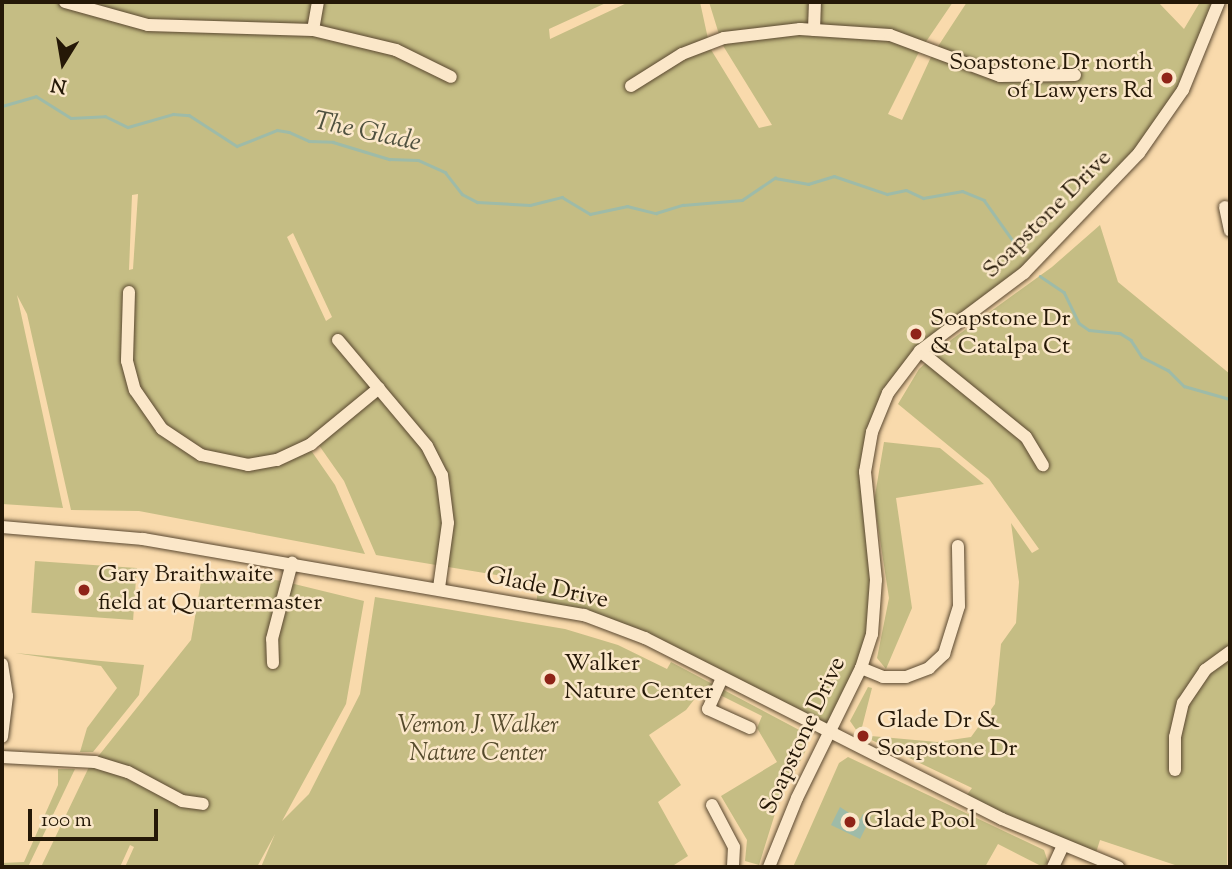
<!DOCTYPE html>
<style>
body{margin:0}
#map{position:relative;width:1232px;height:869px;overflow:hidden;background:#f9daac;font-family:"Sorts Mill Goudy",serif}
div>[style]{position:absolute}
.green>*{inset:0;background:#c5bd84;transform-origin:0 0}
.water>*{inset:0;background:#9ebba8}
.stream>*{height:2.5px;margin:-1.25px;padding:0 1.25px;transform-origin:1.25px;border-radius:1.25px;background:#9ebba8}
.roads{filter:drop-shadow(0 0 2px #5a4830) drop-shadow(0 0 2px #5a4830)}
.minor>*{height:12px;margin:-6px;padding:0 6px;transform-origin:6px;border-radius:6px;background:#fbe7c9}
.dots>*{width:19px;height:19px;translate:-50% -50%;box-sizing:border-box;border:4px solid #fbe7c9;border-radius:50%}
span{translate:-50% -50%;white-space:nowrap;text-align:center;line-height:1.15;-webkit-text-stroke:5px #fbe7c9;paint-order:stroke}
.poi-label{font-size:24px;color:#251807}
.right{translate:-100% -50%;text-align:right}
.left{translate:0 -50%;text-align:left}
.street-label{font-size:24px;color:#251807}
.park-label{font-size:24px;color:#554a2c;font-style:italic}
.water-label{font-size:26px;color:#4f513f;font-style:italic}
.frame{position:absolute;inset:0;border:4px solid #251807;pointer-events:none}
.north{position:absolute;left:28px;top:28px;width:70px;height:70px;-webkit-text-stroke:5px #fbe7c9;paint-order:stroke;rotate:191deg;font-size:19px;font-weight:700;line-height:28px;text-align:center;color:#251807}
.north::after{content:'';display:block;margin:auto;width:24px;height:32px;background:#251807;clip-path:polygon(50% 0,100% 100%,50% 72%,0 100%)}
.scale{position:absolute;left:28px;top:809px;width:130px;height:32px;box-sizing:border-box;border:4px solid #251807;border-top:0;padding-left:9px;font-size:21px;line-height:24px;white-space:nowrap;color:#251807;-webkit-text-stroke:5px #fbe7c9;paint-order:stroke}
</style>
<div id="map">
<div class="green">
<i style="clip-path:polygon(evenodd,2px 2px,608px 2px,549px 29px,550px 39px,629px 2px,700px 2px,710px 48px,759px 128px,772px 125px,722px 44px,709px 2px,953px 2px,919px 52px,888px 114px,902px 120px,931px 57px,967px 2px,1158px 2px,1184px 29px,1200px 2px,1219px 2px,1170px 112px,1024px 273px,901px 374px,867px 454px,874px 623px,829px 732px,645px 638px,536px 605px,539px 582px,376px 555px,344px 481px,316px 441px,308px 446px,335px 485px,365px 554px,139px 511px,71px 510px,27px 314px,17px 295px,63px 508px,2px 504px,2px 2px,138px 194px,133px 269px,129px 270px,132px 195px,138px 194px,2px 2px,293px 233px,332px 317px,326px 321px,287px 237px,293px 233px)"></i>
<i style="clip-path:polygon(1100px 225px,1118px 282px,1230px 374px,1227px 867px,1178px 866px,1100px 840px,1094px 859px,963px 800px,972px 788px,859px 734px,850px 721px,868px 687px,872px 688px,860px 735px,937px 742px,971px 737px,995px 704px,1001px 644px,1016px 623px,1019px 582px,1011px 523px,1032px 553px,1039px 549px,989px 479px,898px 404px,919px 369px,951px 340px,1052px 267px)"></i>
<i style="clip-path:polygon(884px 442px,940px 448px,984px 484px,896px 498px,912px 608px,886px 669px,877px 658px,889px 598px,874px 501px)"></i>
<i style="left:35px;top:561px;width:102px;height:52px;rotate:4deg"></i>
<i style="clip-path:polygon(203px 570px,282px 581px,364px 601px,346px 704px,282px 821px,309px 794px,360px 694px,375px 597px,565px 629px,618px 645px,667px 669px,671px 662px,803px 732px,808px 746px,778px 804px,759px 865px,745px 861px,747px 840px,721px 796px,777px 762px,757px 728px,762px 716px,704px 687px,686px 710px,649px 735px,681px 785px,658px 802px,688px 856px,671px 867px,261px 867px,275px 834px,257px 867px,125px 867px,134px 847px,130px 845px,120px 867px,41px 867px,88px 769px,191px 640px)"></i>
<i style="clip-path:polygon(15px 653px,144px 665px,139px 695px,93px 752px,80px 752px,87px 728px,117px 688px,101px 666px)"></i>
<i style="clip-path:polygon(848px 757px,1044px 850px,1048px 862px,1043px 867px,998px 844px,985px 867px,793px 867px,839px 763px)"></i>
<i style="clip-path:polygon(58px 769px,75px 769px,28px 867px,2px 867px,2px 863px,24px 862px,58px 785px)"></i>
</div>
<div class="water">
<i style="clip-path:polygon(840px 807px,860px 820px,863px 814px,871px 817px,860px 839px,831px 825px)"></i>
</div>
<div class="stream">
<i style="left:2px;top:106px;width:35px;rotate:-16deg"></i>
<i style="left:36px;top:96px;width:41px;rotate:32.2deg"></i>
<i style="left:71px;top:118px;width:34px;rotate:-3deg"></i>
<i style="left:105px;top:116px;width:25px;rotate:26deg"></i>
<i style="left:128px;top:127px;width:47px;rotate:-16.1deg"></i>
<i style="left:173px;top:114px;width:16px;rotate:4deg"></i>
<i style="left:189px;top:115px;width:57px;rotate:32.9deg"></i>
<i style="left:237px;top:146px;width:43px;rotate:-21.8deg"></i>
<i style="left:277px;top:130px;width:12px;rotate:9deg"></i>
<i style="left:289px;top:132px;width:22px;rotate:24deg"></i>
<i style="left:309px;top:141px;width:24px;rotate:2deg"></i>
<i style="left:333px;top:142px;width:59px;rotate:16.9deg"></i>
<i style="left:389px;top:159px;width:29px;rotate:2deg"></i>
<i style="left:418px;top:160px;width:30px;rotate:24deg"></i>
<i style="left:445px;top:172px;width:28px;rotate:52deg"></i>
<i style="left:462px;top:194px;width:17px;rotate:28deg"></i>
<i style="left:477px;top:202px;width:53px;rotate:3.2deg"></i>
<i style="left:530px;top:205px;width:33px;rotate:-14deg"></i>
<i style="left:562px;top:197px;width:33px;rotate:31deg"></i>
<i style="left:590px;top:214px;width:38px;rotate:-12deg"></i>
<i style="left:627px;top:206px;width:30px;rotate:14deg"></i>
<i style="left:656px;top:213px;width:28px;rotate:-17deg"></i>
<i style="left:683px;top:205px;width:59px;rotate:-4.8deg"></i>
<i style="left:742px;top:200px;width:40px;rotate:-34deg"></i>
<i style="left:775px;top:178px;width:34px;rotate:10deg"></i>
<i style="left:808px;top:184px;width:27px;rotate:-17deg"></i>
<i style="left:834px;top:176px;width:56px;rotate:18.8deg"></i>
<i style="left:887px;top:194px;width:19px;rotate:-12deg"></i>
<i style="left:906px;top:190px;width:19px;rotate:25deg"></i>
<i style="left:923px;top:198px;width:40px;rotate:-10deg"></i>
<i style="left:962px;top:191px;width:24px;rotate:22deg"></i>
<i style="left:984px;top:200px;width:64px;rotate:54.6deg"></i>
<i style="left:1040px;top:276px;width:29px;rotate:34deg"></i>
<i style="left:1064px;top:292px;width:34px;rotate:64deg"></i>
<i style="left:1079px;top:323px;width:12px;rotate:35deg"></i>
<i style="left:1089px;top:330px;width:31px;rotate:6deg"></i>
<i style="left:1120px;top:333px;width:13px;rotate:32deg"></i>
<i style="left:1131px;top:340px;width:20px;rotate:57deg"></i>
<i style="left:1142px;top:357px;width:29px;rotate:27deg"></i>
<i style="left:1168px;top:370px;width:23px;rotate:45deg"></i>
<i style="left:1184px;top:386px;width:48px;rotate:15.8deg"></i>
</div>
<div class="roads">
<div class="minor">
<i style="left:65px;top:2px;width:86px;rotate:15.5deg"></i>
<i style="left:148px;top:25px;width:165px;rotate:1.7deg"></i>
<i style="left:313px;top:30px;width:85px;rotate:13.5deg"></i>
<i style="left:396px;top:50px;width:61px;rotate:26.1deg"></i>
<i style="left:313px;top:30px;width:28px;rotate:-80deg"></i>
<i style="left:814px;top:30px;width:28px;rotate:-88deg"></i>
<i style="left:631px;top:86px;width:60px;rotate:-32.1deg"></i>
<i style="left:682px;top:54px;width:45px;rotate:-20.9deg"></i>
<i style="left:724px;top:38px;width:77px;rotate:-6.8deg"></i>
<i style="left:800px;top:29px;width:90px;rotate:3.8deg"></i>
<i style="left:890px;top:35px;width:117px;rotate:20.4deg"></i>
<i style="left:1000px;top:76px;width:75px;rotate:-0.8deg"></i>
<i style="left:1225px;top:207px;width:24px;rotate:78deg"></i>
<i style="left:129px;top:292px;width:69px;rotate:91.7deg"></i>
<i style="left:127px;top:361px;width:30px;rotate:75deg"></i>
<i style="left:135px;top:390px;width:47px;rotate:55.3deg"></i>
<i style="left:162px;top:429px;width:47px;rotate:33.7deg"></i>
<i style="left:201px;top:455px;width:48px;rotate:12deg"></i>
<i style="left:248px;top:465px;width:29px;rotate:-10deg"></i>
<i style="left:277px;top:460px;width:38px;rotate:-25deg"></i>
<i style="left:311px;top:444px;width:88px;rotate:-39.5deg"></i>
<i style="left:338px;top:340px;width:138px;rotate:50deg"></i>
<i style="left:427px;top:446px;width:33px;rotate:63deg"></i>
<i style="left:442px;top:475px;width:48px;rotate:82.9deg"></i>
<i style="left:448px;top:523px;width:66px;rotate:97.9deg"></i>
<i style="left:920px;top:351px;width:136px;rotate:39.1deg"></i>
<i style="left:1026px;top:437px;width:33px;rotate:59deg"></i>
<i style="left:2px;top:527px;width:142px;rotate:4.9deg"></i>
<i style="left:143px;top:539px;width:448px;rotate:9.8deg"></i>
<i style="left:584px;top:615px;width:65px;rotate:20.7deg"></i>
<i style="left:645px;top:638px;width:400px;rotate:26.9deg"></i>
<i style="left:1002px;top:819px;width:126px;rotate:22.5deg"></i>
<i style="left:273px;top:663px;width:24px;rotate:-92deg"></i>
<i style="left:272px;top:639px;width:79px;rotate:-75.3deg"></i>
<i style="left:2px;top:664px;width:32px;rotate:81deg"></i>
<i style="left:7px;top:696px;width:41px;rotate:97deg"></i>
<i style="left:861px;top:668px;width:24px;rotate:22deg"></i>
<i style="left:883px;top:677px;width:23px"></i>
<i style="left:906px;top:677px;width:25px;rotate:-21deg"></i>
<i style="left:929px;top:668px;width:21px;rotate:-43deg"></i>
<i style="left:944px;top:654px;width:50px;rotate:-72.6deg"></i>
<i style="left:959px;top:606px;width:60px;rotate:-91deg"></i>
<i style="left:722px;top:678px;width:34px;rotate:114deg"></i>
<i style="left:708px;top:709px;width:46px;rotate:24.3deg"></i>
<i style="left:2px;top:757px;width:93px;rotate:3.1deg"></i>
<i style="left:95px;top:762px;width:34px;rotate:17deg"></i>
<i style="left:128px;top:772px;width:61px;rotate:28.2deg"></i>
<i style="left:182px;top:801px;width:21px;rotate:8deg"></i>
<i style="left:1175px;top:770px;width:33px;rotate:-90deg"></i>
<i style="left:1175px;top:737px;width:35px;rotate:-77deg"></i>
<i style="left:1183px;top:703px;width:40px;rotate:-56deg"></i>
<i style="left:1205px;top:670px;width:31px;rotate:-36deg"></i>
<i style="left:712px;top:805px;width:47px;rotate:62.4deg"></i>
<i style="left:734px;top:847px;width:20px;rotate:93deg"></i>
<i style="left:769px;top:867px;width:74px;rotate:-67.9deg"></i>
<i style="left:797px;top:798px;width:145px;rotate:-63.8deg"></i>
<i style="left:861px;top:668px;width:36px;rotate:-72deg"></i>
<i style="left:872px;top:634px;width:54px;rotate:-85.8deg"></i>
<i style="left:876px;top:580px;width:109px;rotate:-95.8deg"></i>
<i style="left:865px;top:472px;width:41px;rotate:-80.1deg"></i>
<i style="left:872px;top:432px;width:42px;rotate:-67.7deg"></i>
<i style="left:888px;top:393px;width:53px;rotate:-52.7deg"></i>
<i style="left:920px;top:351px;width:130px;rotate:-36.9deg"></i>
<i style="left:1024px;top:273px;width:166px;rotate:-46.2deg"></i>
<i style="left:1139px;top:153px;width:77px;rotate:-55.1deg"></i>
<i style="left:1183px;top:90px;width:95px;rotate:-67.8deg"></i>
<i style="left:1053px;top:867px;width:23px;rotate:-65deg"></i>
</div>
</div>
<div class="dots">
<i style="left:1167px;top:78px;background:#8f2418"></i>
<i style="left:916px;top:334px;background:#8f2418"></i>
<i style="left:84px;top:590px;background:#8f2418"></i>
<i style="left:550px;top:679px;background:#8f2418"></i>
<i style="left:863px;top:736px;background:#8f2418"></i>
<i style="left:850px;top:822px;background:#8f2418"></i>
</div>
<div class="poi-label">
<span class="right" style="left:1153px;top:78px">Soapstone Dr north<br>of Lawyers Rd</span>
<span class="left" style="left:930px;top:334px">Soapstone Dr<br>&amp; Catalpa Ct</span>
<span class="left" style="left:98px;top:590px">Gary Braithwaite<br>field at Quartermaster</span>
<span class="left" style="left:564px;top:679px">Walker<br>Nature Center</span>
<span class="left" style="left:877px;top:736px">Glade Dr &amp;<br>Soapstone Dr</span>
<span class="left" style="left:864px;top:822px">Glade Pool</span>
</div>
<div class="street-label">
<span style="left:1048px;top:215px;rotate:-45deg">Soapstone Drive</span>
<span style="left:547px;top:589px;rotate:12deg">Glade Drive</span>
<span style="left:804px;top:736px;rotate:-65deg">Soapstone Drive</span>
</div>
<div class="park-label">
<span style="left:478px;top:741px">Vernon J. Walker<br>Nature Center</span>
</div>
<div class="water-label">
<span style="left:367px;top:133px;rotate:12deg">The Glade</span>
</div>
<div class="frame"></div>
<div class="north">N</div>
<div class="scale">100 m</div>
</div>
